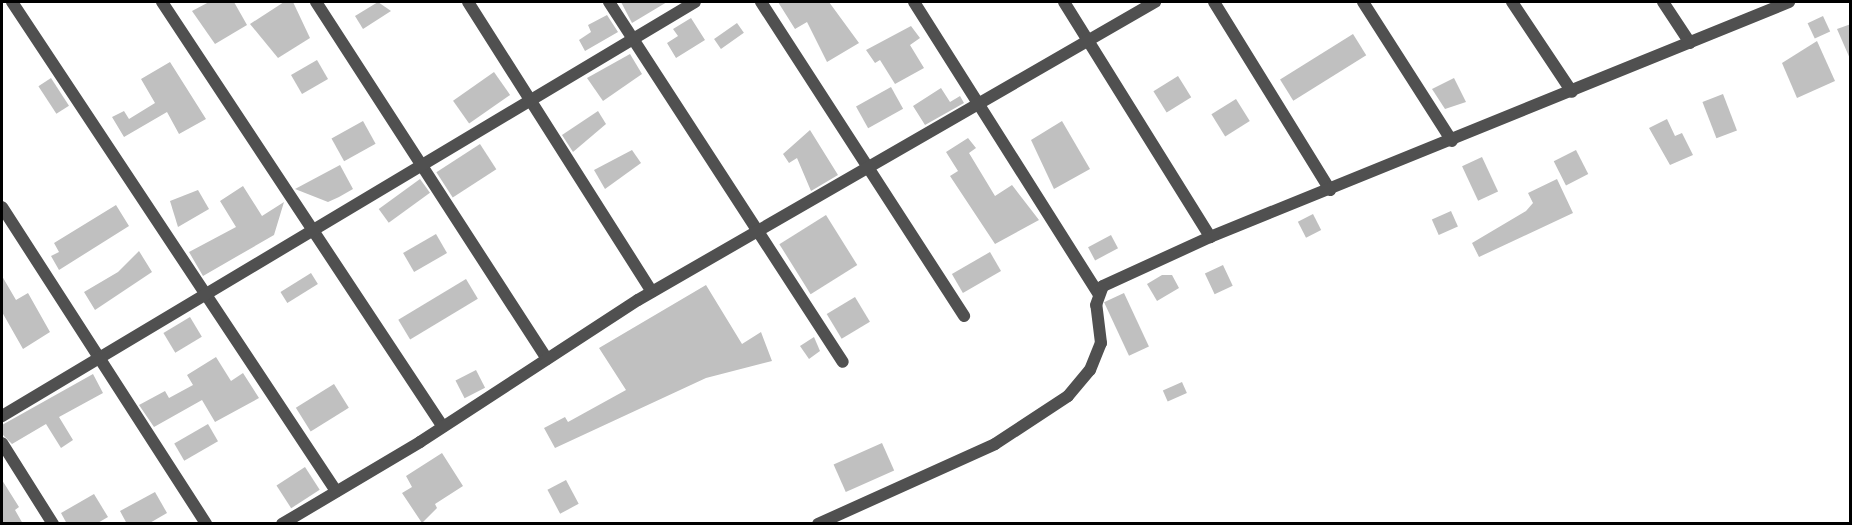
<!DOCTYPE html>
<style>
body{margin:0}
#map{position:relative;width:1852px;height:525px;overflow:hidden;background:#fff;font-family:"Golos Text",sans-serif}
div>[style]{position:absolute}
.building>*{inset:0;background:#c0c0c0;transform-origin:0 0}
.street>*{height:12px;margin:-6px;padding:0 6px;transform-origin:6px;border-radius:6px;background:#505050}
span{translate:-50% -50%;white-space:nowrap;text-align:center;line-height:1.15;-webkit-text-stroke:6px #fff;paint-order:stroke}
.frame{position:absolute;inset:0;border:3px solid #000;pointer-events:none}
</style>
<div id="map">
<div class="building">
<i style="clip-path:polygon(209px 2px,234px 2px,247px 25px,215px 44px,192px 11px)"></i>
<i style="clip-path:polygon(284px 2px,293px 2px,310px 38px,278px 58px,250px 24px)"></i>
<i style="clip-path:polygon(378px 2px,391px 11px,363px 29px,355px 16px)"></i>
<i style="clip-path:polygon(621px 2px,667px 2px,632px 23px)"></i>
<i style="clip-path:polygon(778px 2px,829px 2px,859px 43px,827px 62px,807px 22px,795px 29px)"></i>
<i style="clip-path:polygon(607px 15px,618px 32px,585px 51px,579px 40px,591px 32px,588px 25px)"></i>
<i style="left:1823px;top:16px;width:17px;height:17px;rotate:65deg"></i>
<i style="clip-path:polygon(691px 18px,705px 40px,676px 58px,667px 43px,678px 36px,673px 29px)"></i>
<i style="left:737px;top:23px;width:12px;height:28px;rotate:55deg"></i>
<i style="clip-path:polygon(1851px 24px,1851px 61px,1837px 29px)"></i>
<i style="clip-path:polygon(911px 26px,920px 38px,910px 45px,924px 68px,895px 84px,880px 60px,875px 63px,866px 50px)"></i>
<i style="left:1353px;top:34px;width:25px;height:86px;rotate:58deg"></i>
<i style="clip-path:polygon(1817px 41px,1835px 81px,1797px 98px,1782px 63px)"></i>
<i style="clip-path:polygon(630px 54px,642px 74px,603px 101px,587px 78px)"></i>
<i style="left:317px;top:60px;width:22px;height:30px;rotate:60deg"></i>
<i style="clip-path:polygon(170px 62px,206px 119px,179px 134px,167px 112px,124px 137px,112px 117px,124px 111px,129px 119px,155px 103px,141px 79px)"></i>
<i style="left:494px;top:72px;width:28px;height:50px;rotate:55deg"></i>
<i style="left:1178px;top:76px;width:25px;height:29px;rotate:58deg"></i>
<i style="left:51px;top:78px;width:33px;height:15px;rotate:57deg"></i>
<i style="clip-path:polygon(1454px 78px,1466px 102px,1445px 109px,1432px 89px)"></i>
<i style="left:891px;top:87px;width:25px;height:40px;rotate:61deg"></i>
<i style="clip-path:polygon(941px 88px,950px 102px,960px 96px,964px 103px,925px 125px,913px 106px)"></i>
<i style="left:1723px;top:94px;width:39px;height:22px;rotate:69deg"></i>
<i style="left:1236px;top:99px;width:26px;height:29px;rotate:58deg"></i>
<i style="clip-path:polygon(598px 111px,606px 124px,573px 152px,562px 135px)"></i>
<i style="clip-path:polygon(1667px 119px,1675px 136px,1682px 133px,1693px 155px,1670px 165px,1649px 128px)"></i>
<i style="left:363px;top:121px;width:26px;height:36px;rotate:61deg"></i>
<i style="clip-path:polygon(1062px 121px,1090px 169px,1054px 189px,1031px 140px)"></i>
<i style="clip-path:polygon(810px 130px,838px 175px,811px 191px,797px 158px,789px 163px,783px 154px)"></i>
<i style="clip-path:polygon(968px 138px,976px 148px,969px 153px,995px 196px,1012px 185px,1039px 220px,995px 244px,950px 176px,958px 171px,946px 152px)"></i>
<i style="left:480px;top:144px;width:30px;height:52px;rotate:57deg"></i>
<i style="clip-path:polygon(632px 150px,641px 163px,605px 189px,594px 170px)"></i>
<i style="left:1576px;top:150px;width:27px;height:25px;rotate:63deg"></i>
<i style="left:1482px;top:157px;width:38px;height:22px;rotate:65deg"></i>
<i style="clip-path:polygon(340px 165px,353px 189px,339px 197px,328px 202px,295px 189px)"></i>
<i style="left:420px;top:179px;width:17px;height:51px;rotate:54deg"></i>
<i style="clip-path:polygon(1557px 179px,1573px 213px,1479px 257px,1472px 243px,1526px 211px,1533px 203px,1528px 193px)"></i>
<i style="clip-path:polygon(243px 186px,262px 216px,284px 202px,274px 235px,203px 276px,189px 252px,236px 227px,220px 201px)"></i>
<i style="clip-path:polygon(198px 190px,209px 209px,178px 227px,170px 201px)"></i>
<i style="clip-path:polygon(116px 205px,129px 226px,59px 270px,51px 256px,59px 252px,54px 243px)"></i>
<i style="left:1451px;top:211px;width:17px;height:21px;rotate:66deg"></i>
<i style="left:1313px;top:214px;width:18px;height:17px;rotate:63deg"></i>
<i style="left:826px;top:215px;width:59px;height:55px;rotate:58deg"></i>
<i style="left:436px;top:234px;width:22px;height:38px;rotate:60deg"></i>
<i style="left:1111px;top:235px;width:15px;height:26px;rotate:62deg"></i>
<i style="clip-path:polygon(139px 251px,152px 272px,95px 310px,84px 292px,118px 272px)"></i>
<i style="left:990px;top:252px;width:22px;height:44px;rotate:60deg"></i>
<i style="left:1223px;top:265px;width:23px;height:20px;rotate:65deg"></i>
<i style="left:311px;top:273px;width:13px;height:36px;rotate:58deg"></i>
<i style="clip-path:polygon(1162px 275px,1172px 275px,1179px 288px,1157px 301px,1147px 284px)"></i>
<i style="clip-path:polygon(2px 276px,16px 300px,28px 293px,50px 332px,23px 349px,2px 312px)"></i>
<i style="left:466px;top:279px;width:23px;height:79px;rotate:59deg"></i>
<i style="clip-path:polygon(706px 285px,742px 344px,761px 332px,772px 361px,706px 378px,555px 448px,544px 428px,565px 417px,568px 422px,626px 390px,599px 348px)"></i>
<i style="left:1124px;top:293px;width:59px;height:22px;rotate:65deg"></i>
<i style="left:855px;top:297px;width:29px;height:33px;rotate:59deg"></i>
<i style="left:190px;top:317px;width:23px;height:31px;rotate:59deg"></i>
<i style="clip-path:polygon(814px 337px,820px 351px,809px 359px,800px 346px)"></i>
<i style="clip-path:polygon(216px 357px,231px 381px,243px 373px,259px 398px,215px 422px,202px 400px,154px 427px,139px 405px,165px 391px,169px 398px,193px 385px,187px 375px)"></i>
<i style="left:476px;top:370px;width:20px;height:23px;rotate:63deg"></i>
<i style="clip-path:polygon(93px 374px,103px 393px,59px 417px,73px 440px,61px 448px,46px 424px,12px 444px,3px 435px,2px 425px)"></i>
<i style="left:1182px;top:382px;width:12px;height:21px;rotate:66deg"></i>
<i style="left:334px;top:384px;width:28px;height:45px;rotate:58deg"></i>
<i style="left:208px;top:424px;width:20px;height:39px;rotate:60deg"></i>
<i style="left:882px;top:443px;width:30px;height:53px;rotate:66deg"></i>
<i style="clip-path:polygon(442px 453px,463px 486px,435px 504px,437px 508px,422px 523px,402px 493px,412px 487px,406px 476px)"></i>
<i style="left:305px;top:467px;width:27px;height:34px;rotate:57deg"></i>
<i style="clip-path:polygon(2px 480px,19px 507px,15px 510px,23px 524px,2px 524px)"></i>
<i style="left:566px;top:480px;width:27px;height:21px;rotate:62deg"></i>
<i style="clip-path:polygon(155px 492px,167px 513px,148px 524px,127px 524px,120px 511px)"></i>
<i style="clip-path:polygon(94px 494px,108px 517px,96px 524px,67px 524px,61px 513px)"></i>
</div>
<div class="street">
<i style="left:12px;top:2px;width:587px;rotate:56.47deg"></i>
<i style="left:162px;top:2px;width:509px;rotate:56.53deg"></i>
<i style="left:316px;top:2px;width:425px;rotate:57.1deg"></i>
<i style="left:468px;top:2px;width:343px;rotate:57.6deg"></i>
<i style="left:609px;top:2px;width:429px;rotate:57deg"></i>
<i style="left:761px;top:2px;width:374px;rotate:57.1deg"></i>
<i style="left:914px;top:2px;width:344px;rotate:57.7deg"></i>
<i style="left:1064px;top:2px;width:277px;rotate:58.1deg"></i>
<i style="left:1214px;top:2px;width:221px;rotate:58.3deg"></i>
<i style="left:1363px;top:2px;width:165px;rotate:57.4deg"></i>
<i style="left:1512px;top:2px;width:108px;rotate:56.3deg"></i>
<i style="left:1663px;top:2px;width:49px;rotate:56.6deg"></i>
<i style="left:2px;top:207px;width:377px;rotate:57.2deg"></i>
<i style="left:2px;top:416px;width:807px;rotate:-30.85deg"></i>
<i style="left:2px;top:443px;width:96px;rotate:57.8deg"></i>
<i style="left:282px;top:524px;width:161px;rotate:-30.7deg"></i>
<i style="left:420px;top:442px;width:260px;rotate:-33.1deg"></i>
<i style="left:638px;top:300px;width:597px;rotate:-29.96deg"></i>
<i style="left:818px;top:524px;width:194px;rotate:-24.3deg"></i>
<i style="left:995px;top:444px;width:87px;rotate:-33.3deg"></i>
<i style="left:1068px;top:396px;width:34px;rotate:-50deg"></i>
<i style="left:1090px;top:370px;width:29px;rotate:-68deg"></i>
<i style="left:1101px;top:343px;width:38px;rotate:-97deg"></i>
<i style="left:1096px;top:305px;width:20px;rotate:-70deg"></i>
<i style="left:1103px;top:286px;width:118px;rotate:-24.6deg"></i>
<i style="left:1210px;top:237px;width:625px;rotate:-22.09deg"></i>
</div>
<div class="frame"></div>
</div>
